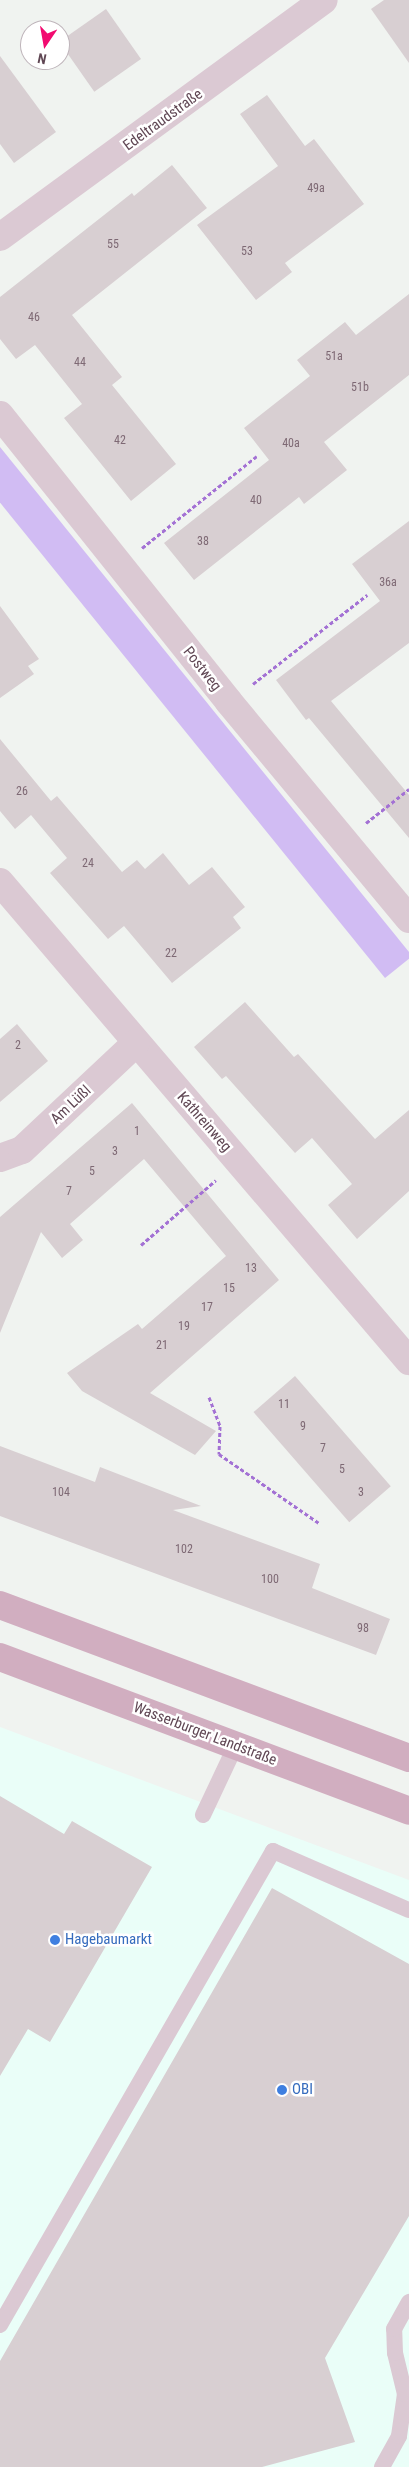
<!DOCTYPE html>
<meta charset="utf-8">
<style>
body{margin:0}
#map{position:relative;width:409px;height:2467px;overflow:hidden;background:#f0f3f0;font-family:"Roboto Condensed",sans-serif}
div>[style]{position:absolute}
.commercial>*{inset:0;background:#eafef8}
.green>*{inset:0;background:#d1bcf3;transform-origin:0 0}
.building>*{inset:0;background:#d8cfd2;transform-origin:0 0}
.path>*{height:3px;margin-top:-1.5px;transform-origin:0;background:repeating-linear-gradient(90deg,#a371d4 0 4px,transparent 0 6.5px)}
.service>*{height:16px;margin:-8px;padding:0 8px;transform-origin:8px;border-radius:8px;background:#dbc9d3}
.minor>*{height:28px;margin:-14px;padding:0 14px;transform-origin:14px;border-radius:14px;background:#dbc9d3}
.primary>*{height:28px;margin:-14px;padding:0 14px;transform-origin:14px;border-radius:14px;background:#d1aec0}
.dots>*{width:14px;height:14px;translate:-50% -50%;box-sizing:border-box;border:2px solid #fff;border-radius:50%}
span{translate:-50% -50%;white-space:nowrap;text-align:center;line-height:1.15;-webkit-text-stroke:5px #fff;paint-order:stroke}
.number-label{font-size:12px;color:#7e6974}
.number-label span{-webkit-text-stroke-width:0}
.street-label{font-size:15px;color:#604754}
.shop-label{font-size:15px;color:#366cbe}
.left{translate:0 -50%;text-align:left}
.north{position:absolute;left:20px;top:20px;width:50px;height:50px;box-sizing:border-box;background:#fff;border:1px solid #bfb5bb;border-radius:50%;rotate:192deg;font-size:14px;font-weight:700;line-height:20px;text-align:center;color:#604754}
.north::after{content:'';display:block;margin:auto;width:18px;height:22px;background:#f20b70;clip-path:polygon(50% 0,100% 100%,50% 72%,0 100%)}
</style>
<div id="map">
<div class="commercial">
<i style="clip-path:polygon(0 1727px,409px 1880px,409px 2467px,0 2467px)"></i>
</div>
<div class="green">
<i style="left:0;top:447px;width:655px;height:35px;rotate:51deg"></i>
</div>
<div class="building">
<i style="clip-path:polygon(384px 0,409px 0,409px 63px,371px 9px)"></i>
<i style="left:106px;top:9px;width:61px;height:57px;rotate:55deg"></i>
<i style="clip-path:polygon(0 56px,56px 132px,14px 163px,0 144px)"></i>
<i style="clip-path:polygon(267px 95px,305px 146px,314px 139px,364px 204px,285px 263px,292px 272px,256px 300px,197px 225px,278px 166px,240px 114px)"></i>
<i style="clip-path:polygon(172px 165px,207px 208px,72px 315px,122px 377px,112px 385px,176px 464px,131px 501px,64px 418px,82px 404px,35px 345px,16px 359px,0 339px,0 297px,132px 193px,134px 196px)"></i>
<i style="clip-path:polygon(409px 294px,409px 375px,324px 442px,347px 470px,304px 504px,299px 497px,194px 580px,164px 543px,269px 460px,244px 428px,310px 376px,297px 360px,345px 322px,356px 335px)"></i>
<i style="clip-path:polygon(409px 521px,409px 643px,331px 701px,409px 795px,409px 838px,309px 718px,306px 720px,276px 680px,380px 601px,352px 564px)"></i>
<i style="clip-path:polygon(0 606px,39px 659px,28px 666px,34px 674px,0 698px)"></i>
<i style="clip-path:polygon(0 739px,51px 801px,57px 796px,122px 872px,137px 860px,145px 869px,163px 853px,189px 885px,212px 867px,245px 907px,233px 917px,241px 928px,172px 983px,124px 926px,108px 939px,50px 873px,67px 858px,31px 815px,15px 829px,0 811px)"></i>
<i style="clip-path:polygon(245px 1002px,294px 1057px,298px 1054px,375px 1139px,409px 1110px,409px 1191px,357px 1239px,328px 1205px,352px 1184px,312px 1138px,295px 1153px,226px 1076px,222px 1079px,194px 1047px)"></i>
<i style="clip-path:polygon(17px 1024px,48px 1061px,0 1102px,0 1039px)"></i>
<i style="clip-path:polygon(132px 1103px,279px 1280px,150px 1393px,216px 1431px,195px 1455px,82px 1391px,67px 1373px,138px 1324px,142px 1329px,226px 1256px,144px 1159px,70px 1224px,83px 1240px,62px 1258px,41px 1232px,0 1333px,0 1217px)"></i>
<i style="left:295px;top:1376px;width:146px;height:55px;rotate:49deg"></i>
<i style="clip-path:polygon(0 1446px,95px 1482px,100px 1467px,201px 1506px,173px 1510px,320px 1564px,312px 1588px,390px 1619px,376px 1655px,0 1516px)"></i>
<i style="clip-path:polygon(0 1796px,64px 1834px,72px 1821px,152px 1867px,50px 2042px,28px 2029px,0 2076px)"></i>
<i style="clip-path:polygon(272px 1888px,409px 1964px,409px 2216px,325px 2358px,355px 2442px,262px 2467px,0 2467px,0 2361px)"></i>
</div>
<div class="path">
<i style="left:142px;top:548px;width:147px;rotate:-38.7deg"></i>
<i style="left:253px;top:684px;width:145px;rotate:-38deg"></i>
<i style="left:366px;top:823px;width:55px;rotate:-38.3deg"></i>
<i style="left:141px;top:1245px;width:99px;rotate:-40.9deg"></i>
<i style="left:209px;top:1397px;width:31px;rotate:69deg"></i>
<i style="left:220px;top:1426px;width:28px;rotate:92deg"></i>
<i style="left:219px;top:1454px;width:121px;rotate:34.6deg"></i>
</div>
<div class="service">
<i style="left:203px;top:1815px;width:77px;rotate:-64.8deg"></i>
<i style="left:0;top:2325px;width:547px;rotate:-60.06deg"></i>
<i style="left:273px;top:1851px;width:148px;rotate:23.5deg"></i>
<i style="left:382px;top:2467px;width:35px;rotate:-61deg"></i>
<i style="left:399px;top:2436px;width:42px;rotate:-81.9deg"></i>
<i style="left:405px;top:2394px;width:42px;rotate:-103.7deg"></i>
<i style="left:395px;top:2353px;width:24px;rotate:-92deg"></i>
<i style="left:394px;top:2329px;width:31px;rotate:-61deg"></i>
</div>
<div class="minor">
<i style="left:0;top:237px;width:401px;rotate:-36.2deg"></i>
<i style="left:0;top:415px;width:367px;rotate:51.4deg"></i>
<i style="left:229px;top:702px;width:282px;rotate:50.3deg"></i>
<i style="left:0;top:882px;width:630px;rotate:49.51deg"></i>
<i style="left:0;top:1158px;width:23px;rotate:-20deg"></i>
<i style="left:22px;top:1150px;width:156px;rotate:-43.2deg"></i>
</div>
<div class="primary">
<i style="left:0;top:1605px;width:437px;rotate:20.5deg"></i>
<i style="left:0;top:1657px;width:437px;rotate:20.6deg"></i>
</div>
<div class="dots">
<i style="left:55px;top:1940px;background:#3f7fe0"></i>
<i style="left:282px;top:2090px;background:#3f7fe0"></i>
</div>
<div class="number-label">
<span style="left:316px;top:189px">49a</span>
<span style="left:113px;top:245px">55</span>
<span style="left:247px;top:252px">53</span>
<span style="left:34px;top:318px">46</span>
<span style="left:334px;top:357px">51a</span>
<span style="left:80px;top:363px">44</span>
<span style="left:360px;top:388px">51b</span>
<span style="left:120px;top:441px">42</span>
<span style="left:291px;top:444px">40a</span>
<span style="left:256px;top:501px">40</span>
<span style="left:203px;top:542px">38</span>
<span style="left:388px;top:583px">36a</span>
<span style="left:22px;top:792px">26</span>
<span style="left:88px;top:864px">24</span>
<span style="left:171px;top:954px">22</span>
<span style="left:18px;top:1046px">2</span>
<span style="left:137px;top:1132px">1</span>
<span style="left:115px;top:1152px">3</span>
<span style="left:92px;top:1172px">5</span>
<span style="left:69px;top:1192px">7</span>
<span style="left:251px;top:1269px">13</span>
<span style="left:229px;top:1289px">15</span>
<span style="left:207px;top:1308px">17</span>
<span style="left:184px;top:1327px">19</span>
<span style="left:162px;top:1346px">21</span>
<span style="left:284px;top:1405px">11</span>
<span style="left:303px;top:1427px">9</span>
<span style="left:323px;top:1449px">7</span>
<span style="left:342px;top:1470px">5</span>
<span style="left:61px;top:1493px">104</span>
<span style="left:361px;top:1493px">3</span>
<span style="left:184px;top:1550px">102</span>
<span style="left:270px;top:1580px">100</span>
<span style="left:363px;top:1629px">98</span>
</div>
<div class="street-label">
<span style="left:163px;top:120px;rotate:-36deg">Edeltraudstraße</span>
<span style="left:202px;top:669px;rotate:52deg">Postweg</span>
<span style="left:71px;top:1105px;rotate:-43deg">Am Lüßl</span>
<span style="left:204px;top:1122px;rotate:49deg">Kathreinweg</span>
<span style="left:205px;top:1734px;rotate:21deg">Wasserburger Landstraße</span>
</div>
<div class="shop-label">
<span class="left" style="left:65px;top:1940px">Hagebaumarkt</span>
<span class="left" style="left:292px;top:2090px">OBI</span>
</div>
<div class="north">N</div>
</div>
